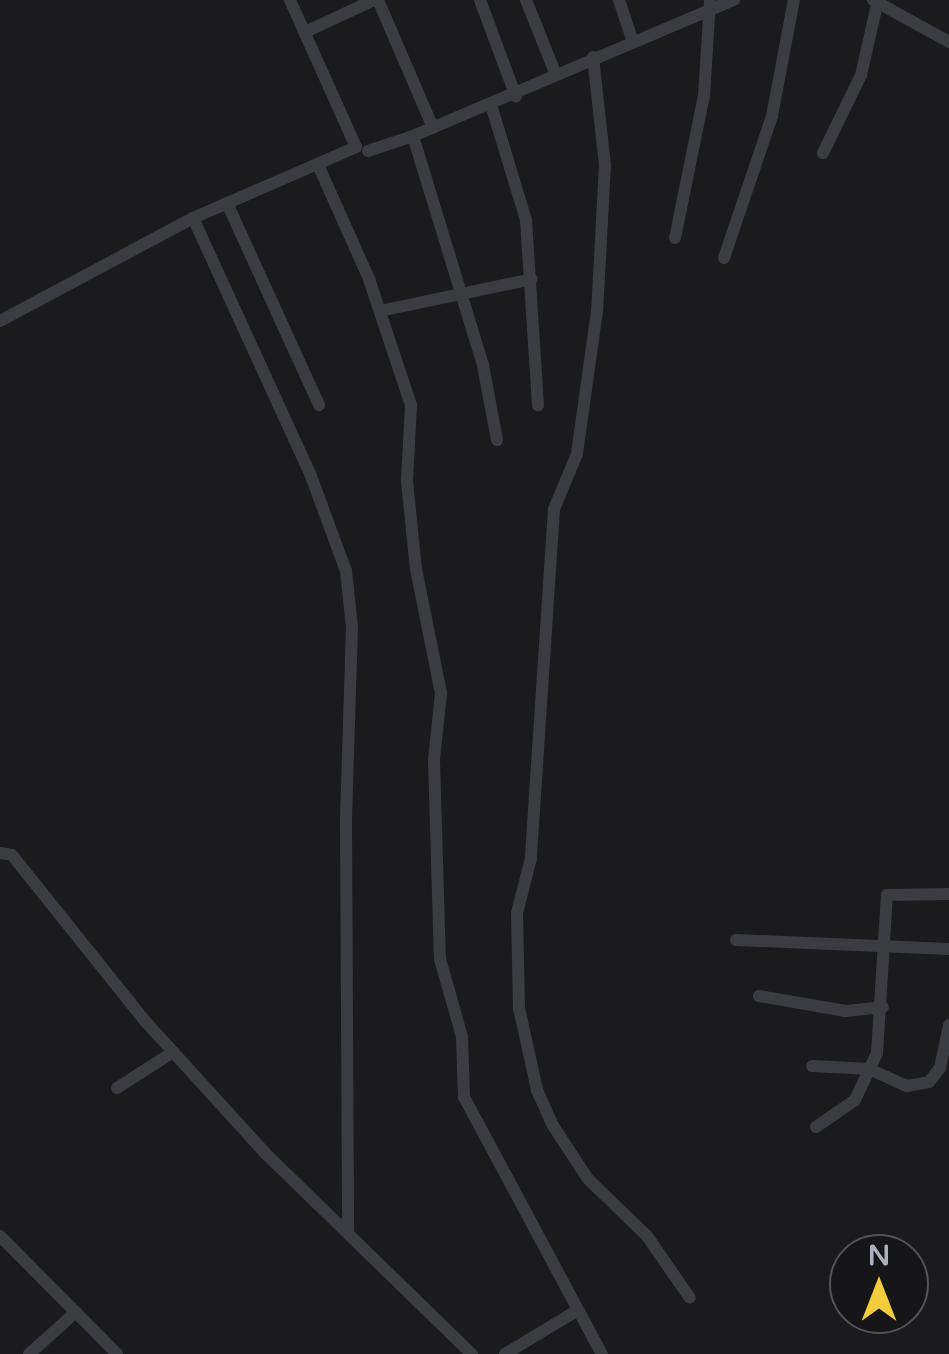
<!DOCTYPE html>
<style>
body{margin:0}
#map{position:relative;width:949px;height:1354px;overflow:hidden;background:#1b1a1d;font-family:"Varela Round",sans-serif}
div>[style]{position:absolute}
.minor>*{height:12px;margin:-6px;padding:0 6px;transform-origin:6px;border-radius:6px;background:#3b3c42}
span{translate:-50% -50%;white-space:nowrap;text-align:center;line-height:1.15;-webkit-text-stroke:10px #161518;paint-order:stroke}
.north{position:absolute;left:829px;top:1234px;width:100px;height:100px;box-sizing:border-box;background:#161518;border:2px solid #52535a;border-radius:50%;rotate:0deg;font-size:28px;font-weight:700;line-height:40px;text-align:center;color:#adb0bc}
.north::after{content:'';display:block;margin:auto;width:35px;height:45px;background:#f3cd3c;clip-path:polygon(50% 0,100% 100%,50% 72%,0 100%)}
</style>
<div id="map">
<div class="minor">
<i style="left:378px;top:0;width:139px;rotate:66.7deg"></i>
<i style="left:480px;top:0;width:103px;rotate:69.6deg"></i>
<i style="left:526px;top:0;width:81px;rotate:68.2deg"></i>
<i style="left:619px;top:0;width:41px;rotate:71.6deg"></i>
<i style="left:873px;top:0;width:87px;rotate:28.9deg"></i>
<i style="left:305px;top:32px;width:76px;rotate:-24.9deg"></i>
<i style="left:593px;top:57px;width:109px;rotate:83.7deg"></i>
<i style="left:605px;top:165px;width:146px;rotate:93.1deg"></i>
<i style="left:597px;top:311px;width:144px;rotate:98deg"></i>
<i style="left:577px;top:454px;width:60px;rotate:112.7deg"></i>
<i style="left:554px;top:509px;width:350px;rotate:93.8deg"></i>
<i style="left:531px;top:858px;width:57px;rotate:104.3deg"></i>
<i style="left:517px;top:913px;width:95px;rotate:88.8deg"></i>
<i style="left:519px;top:1008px;width:84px;rotate:77.6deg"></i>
<i style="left:537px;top:1090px;width:37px;rotate:66deg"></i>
<i style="left:552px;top:1124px;width:66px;rotate:56.8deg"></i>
<i style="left:588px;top:1179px;width:82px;rotate:44deg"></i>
<i style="left:647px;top:1236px;width:75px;rotate:55.3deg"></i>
<i style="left:492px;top:108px;width:117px;rotate:73.1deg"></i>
<i style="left:526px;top:220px;width:186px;rotate:86.3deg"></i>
<i style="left:368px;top:151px;width:47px;rotate:-18.4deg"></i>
<i style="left:823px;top:153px;width:87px;rotate:-64deg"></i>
<i style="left:861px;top:75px;width:77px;rotate:-77.2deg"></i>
<i style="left:319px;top:167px;width:123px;rotate:65.9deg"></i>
<i style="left:369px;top:279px;width:133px;rotate:71.6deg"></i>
<i style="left:411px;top:405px;width:76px;rotate:93deg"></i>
<i style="left:407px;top:481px;width:88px;rotate:84.2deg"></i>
<i style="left:416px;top:569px;width:126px;rotate:78.6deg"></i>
<i style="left:441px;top:693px;width:67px;rotate:96deg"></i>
<i style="left:434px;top:760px;width:199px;rotate:88.3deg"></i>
<i style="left:440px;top:959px;width:81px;rotate:74.2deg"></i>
<i style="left:462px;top:1037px;width:60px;rotate:88.1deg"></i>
<i style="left:464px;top:1097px;width:292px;rotate:61.8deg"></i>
<i style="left:227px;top:203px;width:222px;rotate:65.5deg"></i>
<i style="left:193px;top:218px;width:284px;rotate:65.4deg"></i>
<i style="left:311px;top:476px;width:101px;rotate:69.8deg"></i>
<i style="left:346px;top:571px;width:56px;rotate:83.9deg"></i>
<i style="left:352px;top:627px;width:196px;rotate:91.8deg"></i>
<i style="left:346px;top:823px;width:410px;rotate:89.7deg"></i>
<i style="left:675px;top:238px;width:145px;rotate:-78.5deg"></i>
<i style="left:704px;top:96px;width:96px;rotate:-86.4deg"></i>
<i style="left:724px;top:258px;width:150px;rotate:-71.3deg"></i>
<i style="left:772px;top:116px;width:118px;rotate:-79.3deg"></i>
<i style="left:380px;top:311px;width:155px;rotate:-11.9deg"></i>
<i style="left:0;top:321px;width:219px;rotate:-28.1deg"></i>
<i style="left:193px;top:218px;width:178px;rotate:-23.5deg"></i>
<i style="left:356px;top:147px;width:161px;rotate:-114.2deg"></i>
<i style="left:497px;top:440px;width:76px;rotate:-100.6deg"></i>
<i style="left:483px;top:365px;width:239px;rotate:-107deg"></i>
<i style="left:413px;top:136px;width:349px;rotate:-23deg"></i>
<i style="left:0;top:853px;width:12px;rotate:9deg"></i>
<i style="left:12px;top:855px;width:213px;rotate:51.3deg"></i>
<i style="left:145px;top:1021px;width:178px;rotate:47.7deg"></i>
<i style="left:265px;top:1153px;width:289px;rotate:44.2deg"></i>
<i style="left:736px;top:940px;width:213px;rotate:2.4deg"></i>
<i style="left:759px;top:996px;width:88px;rotate:9.8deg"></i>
<i style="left:846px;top:1011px;width:37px;rotate:-6deg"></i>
<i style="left:812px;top:1066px;width:57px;rotate:3deg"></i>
<i style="left:869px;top:1069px;width:42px;rotate:24.1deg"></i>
<i style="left:907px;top:1086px;width:22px;rotate:-10deg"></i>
<i style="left:929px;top:1082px;width:18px;rotate:-52deg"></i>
<i style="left:940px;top:1068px;width:44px;rotate:-78.2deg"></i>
<i style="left:117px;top:1088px;width:67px;rotate:-32.7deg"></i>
<i style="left:816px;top:1127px;width:47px;rotate:-34.7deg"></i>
<i style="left:855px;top:1100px;width:52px;rotate:-64.9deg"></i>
<i style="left:877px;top:1053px;width:158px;rotate:-86.4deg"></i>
<i style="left:887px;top:895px;width:62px;rotate:-0.9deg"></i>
<i style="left:0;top:1236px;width:166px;rotate:45.2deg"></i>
<i style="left:29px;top:1354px;width:63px;rotate:-41.8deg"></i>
<i style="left:505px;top:1354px;width:85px;rotate:-31.1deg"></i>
</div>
<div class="north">N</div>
</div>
